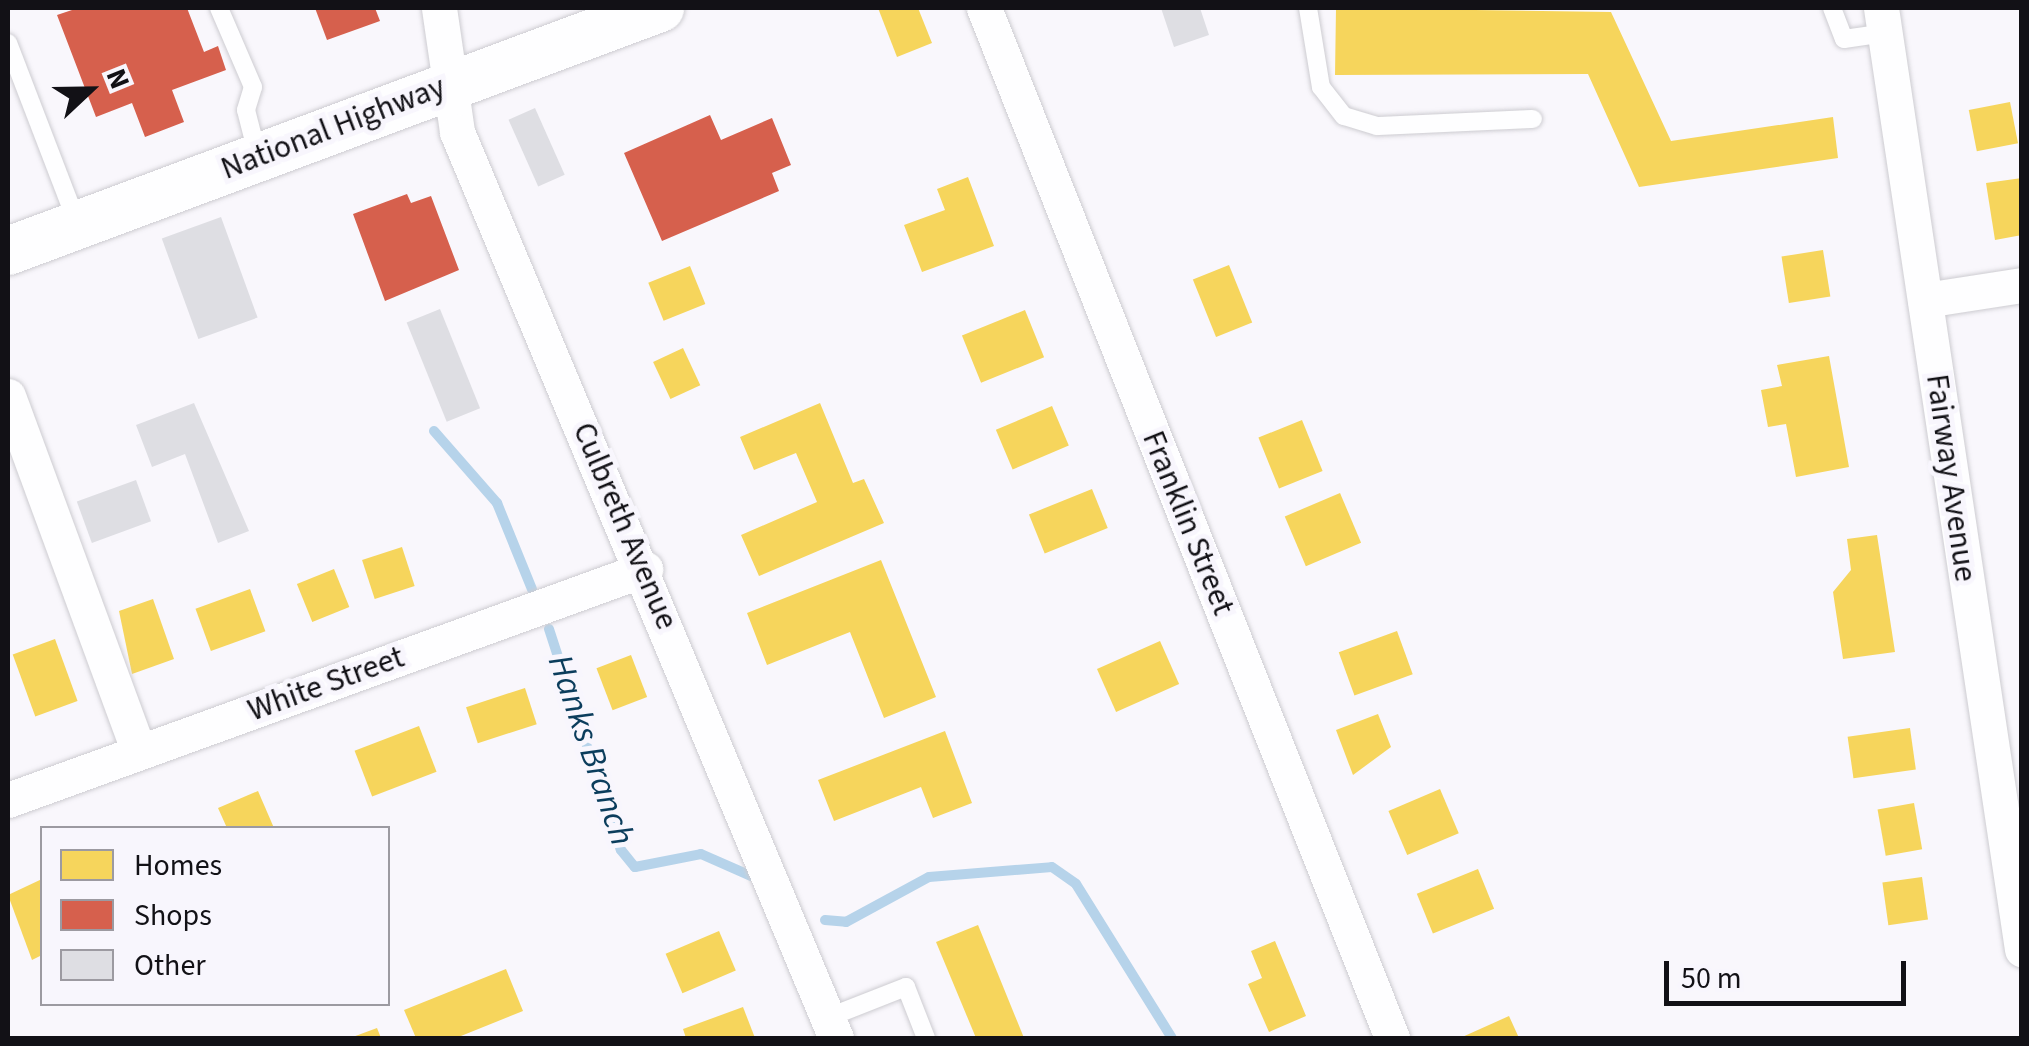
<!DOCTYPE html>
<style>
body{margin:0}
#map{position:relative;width:2029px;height:1046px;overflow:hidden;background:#f9f7fc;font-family:"Source Sans 3",sans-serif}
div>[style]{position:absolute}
.homes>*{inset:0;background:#f6d55c;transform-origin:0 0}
.shops>*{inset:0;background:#d6604d}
.stream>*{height:10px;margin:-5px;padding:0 5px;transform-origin:5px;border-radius:5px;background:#b6d3ea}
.building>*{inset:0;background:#dedee3;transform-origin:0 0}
.roads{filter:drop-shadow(0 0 2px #cdccd1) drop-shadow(0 0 2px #cdccd1)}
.service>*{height:18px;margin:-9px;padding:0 9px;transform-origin:9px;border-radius:9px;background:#fefeff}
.minor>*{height:35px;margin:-17.5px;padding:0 17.5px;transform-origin:17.5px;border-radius:17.5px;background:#fefeff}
.secondary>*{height:48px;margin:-24px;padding:0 24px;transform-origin:24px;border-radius:24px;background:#fefeff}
span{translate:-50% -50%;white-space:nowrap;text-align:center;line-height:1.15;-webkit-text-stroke:10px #f8f6fd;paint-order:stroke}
.street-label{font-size:32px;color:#121116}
.water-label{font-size:35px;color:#0b3d5c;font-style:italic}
.frame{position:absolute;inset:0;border:10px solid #121116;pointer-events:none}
.legend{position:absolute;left:40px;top:826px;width:350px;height:180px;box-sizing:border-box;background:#f8f6fd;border:2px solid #9c9aa1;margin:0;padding:12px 18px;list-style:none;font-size:30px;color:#121116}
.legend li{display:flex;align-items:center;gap:20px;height:50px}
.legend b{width:50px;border:2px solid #9c9aa1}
.north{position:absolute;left:40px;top:40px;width:100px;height:100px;-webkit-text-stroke:8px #f8f6fd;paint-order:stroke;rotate:68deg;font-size:28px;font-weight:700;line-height:40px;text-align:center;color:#121116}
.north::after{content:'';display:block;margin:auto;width:35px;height:45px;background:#121116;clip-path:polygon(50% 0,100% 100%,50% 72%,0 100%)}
.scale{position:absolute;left:1664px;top:961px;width:242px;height:45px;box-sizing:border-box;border:5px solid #121116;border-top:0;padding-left:12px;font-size:30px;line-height:35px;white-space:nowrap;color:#121116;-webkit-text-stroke:8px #f8f6fd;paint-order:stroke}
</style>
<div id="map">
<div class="homes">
<i style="clip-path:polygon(878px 8px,918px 8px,932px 43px,897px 57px)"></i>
<i style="clip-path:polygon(1336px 8px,1611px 12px,1671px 141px,1833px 117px,1838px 158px,1639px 187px,1588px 74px,1335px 75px)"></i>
<i style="left:2010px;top:102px;width:42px;height:42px;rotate:79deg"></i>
<i style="clip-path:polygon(968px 177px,994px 246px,922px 272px,904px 225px,945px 210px,937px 189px)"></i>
<i style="clip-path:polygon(2022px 178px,2022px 235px,1995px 240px,1986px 183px)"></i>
<i style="left:1823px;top:250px;width:47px;height:42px;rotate:81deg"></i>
<i style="left:1229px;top:265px;width:62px;height:39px;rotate:68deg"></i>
<i style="left:690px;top:266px;width:41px;height:45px;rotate:68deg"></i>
<i style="left:1025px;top:310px;width:51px;height:68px;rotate:68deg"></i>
<i style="left:683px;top:348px;width:41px;height:33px;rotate:65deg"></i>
<i style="clip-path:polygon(1829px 356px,1849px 467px,1796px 477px,1786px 424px,1768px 427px,1761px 390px,1782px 386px,1777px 365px)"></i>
<i style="clip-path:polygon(820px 403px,853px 483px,864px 479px,884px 523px,759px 576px,741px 535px,817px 502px,796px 453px,754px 470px,740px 437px)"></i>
<i style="left:1052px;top:406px;width:43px;height:61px;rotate:67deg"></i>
<i style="left:1302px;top:420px;width:55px;height:47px;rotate:68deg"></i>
<i style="left:1092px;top:489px;width:42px;height:68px;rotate:68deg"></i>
<i style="left:1340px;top:493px;width:54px;height:60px;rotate:67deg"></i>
<i style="clip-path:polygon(1877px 535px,1895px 652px,1843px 659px,1833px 592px,1851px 570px,1847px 539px)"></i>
<i style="left:402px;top:547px;width:41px;height:42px;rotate:72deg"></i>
<i style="clip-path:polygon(881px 560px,936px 697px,884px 718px,850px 632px,767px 665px,747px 613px)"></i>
<i style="left:334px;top:569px;width:41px;height:40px;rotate:68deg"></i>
<i style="left:250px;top:589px;width:45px;height:58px;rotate:70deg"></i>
<i style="clip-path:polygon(153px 599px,174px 659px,132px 674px,119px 611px)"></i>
<i style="left:1397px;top:631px;width:46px;height:62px;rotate:70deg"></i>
<i style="left:55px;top:639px;width:66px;height:45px;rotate:70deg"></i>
<i style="left:1160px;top:641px;width:47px;height:69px;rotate:66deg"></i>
<i style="left:631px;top:655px;width:45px;height:37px;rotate:69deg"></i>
<i style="left:525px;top:688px;width:38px;height:62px;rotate:72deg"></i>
<i style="clip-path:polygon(1378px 714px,1391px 747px,1353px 775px,1336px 730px)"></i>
<i style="left:419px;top:726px;width:49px;height:69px;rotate:69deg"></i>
<i style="left:1910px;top:728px;width:42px;height:63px;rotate:82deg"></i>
<i style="clip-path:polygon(945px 731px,972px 803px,933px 818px,921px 787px,834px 821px,818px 780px)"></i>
<i style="left:1440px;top:789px;width:48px;height:56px;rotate:67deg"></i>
<i style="clip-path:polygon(258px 791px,274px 828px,227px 828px,218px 808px)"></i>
<i style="left:1914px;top:803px;width:47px;height:37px;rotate:80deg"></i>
<i style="left:1478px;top:869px;width:43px;height:66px;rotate:68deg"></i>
<i style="left:1922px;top:877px;width:43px;height:40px;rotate:82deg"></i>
<i style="clip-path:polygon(42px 879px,42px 955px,32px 960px,8px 895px)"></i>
<i style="clip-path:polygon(978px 925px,1024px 1038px,976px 1038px,936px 942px)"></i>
<i style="left:719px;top:931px;width:43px;height:58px;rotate:67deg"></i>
<i style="clip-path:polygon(1275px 941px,1306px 1016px,1269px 1032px,1248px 984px,1262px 978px,1251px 951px)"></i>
<i style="clip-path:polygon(506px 969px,523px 1011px,456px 1038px,416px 1038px,404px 1010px)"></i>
<i style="clip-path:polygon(743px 1007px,755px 1038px,686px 1038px,683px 1029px)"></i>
<i style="clip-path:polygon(1509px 1016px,1519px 1038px,1460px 1038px)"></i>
<i style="clip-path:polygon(377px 1028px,381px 1038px,350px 1038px)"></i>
</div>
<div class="shops">
<i style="clip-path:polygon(78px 8px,187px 8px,204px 52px,218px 46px,226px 70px,172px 90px,184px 122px,145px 137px,132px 103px,96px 117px,57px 15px)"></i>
<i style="clip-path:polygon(315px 8px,375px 8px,380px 21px,327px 40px)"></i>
<i style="clip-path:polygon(710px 115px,721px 140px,772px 118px,791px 165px,772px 173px,779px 191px,662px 241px,624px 153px)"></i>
<i style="clip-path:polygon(407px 194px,411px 203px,431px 196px,459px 270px,385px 301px,353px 214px)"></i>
</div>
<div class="stream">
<i style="left:434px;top:431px;width:96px;rotate:48.8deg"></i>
<i style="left:497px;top:503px;width:93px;rotate:67.9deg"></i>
<i style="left:549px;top:629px;width:232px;rotate:72deg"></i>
<i style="left:621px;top:850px;width:22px;rotate:51deg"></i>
<i style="left:635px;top:867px;width:67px;rotate:-11.1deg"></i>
<i style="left:701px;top:854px;width:55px;rotate:23.7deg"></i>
<i style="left:825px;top:920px;width:21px;rotate:5deg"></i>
<i style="left:846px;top:922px;width:94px;rotate:-28.5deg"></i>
<i style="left:929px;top:877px;width:123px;rotate:-4.6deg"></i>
<i style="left:1052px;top:867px;width:29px;rotate:35deg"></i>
<i style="left:1076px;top:884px;width:181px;rotate:58.1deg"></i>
</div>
<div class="building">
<i style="clip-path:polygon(1161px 8px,1200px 8px,1209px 35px,1174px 47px)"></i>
<i style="left:535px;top:108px;width:73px;height:29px;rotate:66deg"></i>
<i style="left:221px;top:217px;width:107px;height:63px;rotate:70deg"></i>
<i style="left:440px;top:309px;width:107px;height:36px;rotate:68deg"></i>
<i style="clip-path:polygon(194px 403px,249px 531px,218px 543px,185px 454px,152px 467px,136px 425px)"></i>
<i style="left:136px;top:480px;width:44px;height:63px;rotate:70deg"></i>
</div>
<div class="roads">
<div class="service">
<i style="left:219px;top:8px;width:86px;rotate:66.7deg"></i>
<i style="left:253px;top:87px;width:24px;rotate:107deg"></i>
<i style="left:246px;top:110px;width:49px;rotate:75.7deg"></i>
<i style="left:1308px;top:8px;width:80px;rotate:80.7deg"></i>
<i style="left:1321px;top:87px;width:37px;rotate:52deg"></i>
<i style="left:1344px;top:116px;width:34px;rotate:17deg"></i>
<i style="left:1377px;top:126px;width:156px;rotate:-2.6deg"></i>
<i style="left:1832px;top:8px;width:33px;rotate:69deg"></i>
<i style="left:1844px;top:39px;width:41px;rotate:-8.3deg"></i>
<i style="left:8px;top:43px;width:195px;rotate:69deg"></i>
<i style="left:827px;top:1018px;width:85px;rotate:-21.4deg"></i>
<i style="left:906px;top:987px;width:55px;rotate:68.6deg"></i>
</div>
<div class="minor">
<i style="left:439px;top:8px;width:125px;rotate:81.7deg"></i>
<i style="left:457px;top:132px;width:982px;rotate:67.3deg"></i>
<i style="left:984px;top:8px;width:1108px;rotate:68.39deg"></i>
<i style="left:1881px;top:8px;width:952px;rotate:81.48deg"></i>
<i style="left:1925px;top:300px;width:98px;rotate:-8.8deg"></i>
<i style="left:8px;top:396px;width:379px;rotate:69.8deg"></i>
<i style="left:8px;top:800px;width:678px;rotate:-19.93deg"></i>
</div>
<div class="secondary">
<i style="left:8px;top:251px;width:696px;rotate:-20.44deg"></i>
</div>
</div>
<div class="street-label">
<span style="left:333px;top:128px;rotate:-21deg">National Highway</span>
<span style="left:1951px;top:478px;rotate:82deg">Fairway Avenue</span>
<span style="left:1188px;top:523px;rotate:68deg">Franklin Street</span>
<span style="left:625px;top:526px;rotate:67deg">Culbreth Avenue</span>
<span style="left:326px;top:684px;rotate:-20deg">White Street</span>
</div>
<div class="water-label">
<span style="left:591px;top:750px;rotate:71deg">Hanks Branch</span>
</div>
<div class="frame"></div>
<ul class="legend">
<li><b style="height:28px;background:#f6d55c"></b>Homes</li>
<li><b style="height:28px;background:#d6604d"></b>Shops</li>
<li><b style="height:28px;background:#dedee3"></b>Other</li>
</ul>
<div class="north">N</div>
<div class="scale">50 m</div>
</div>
